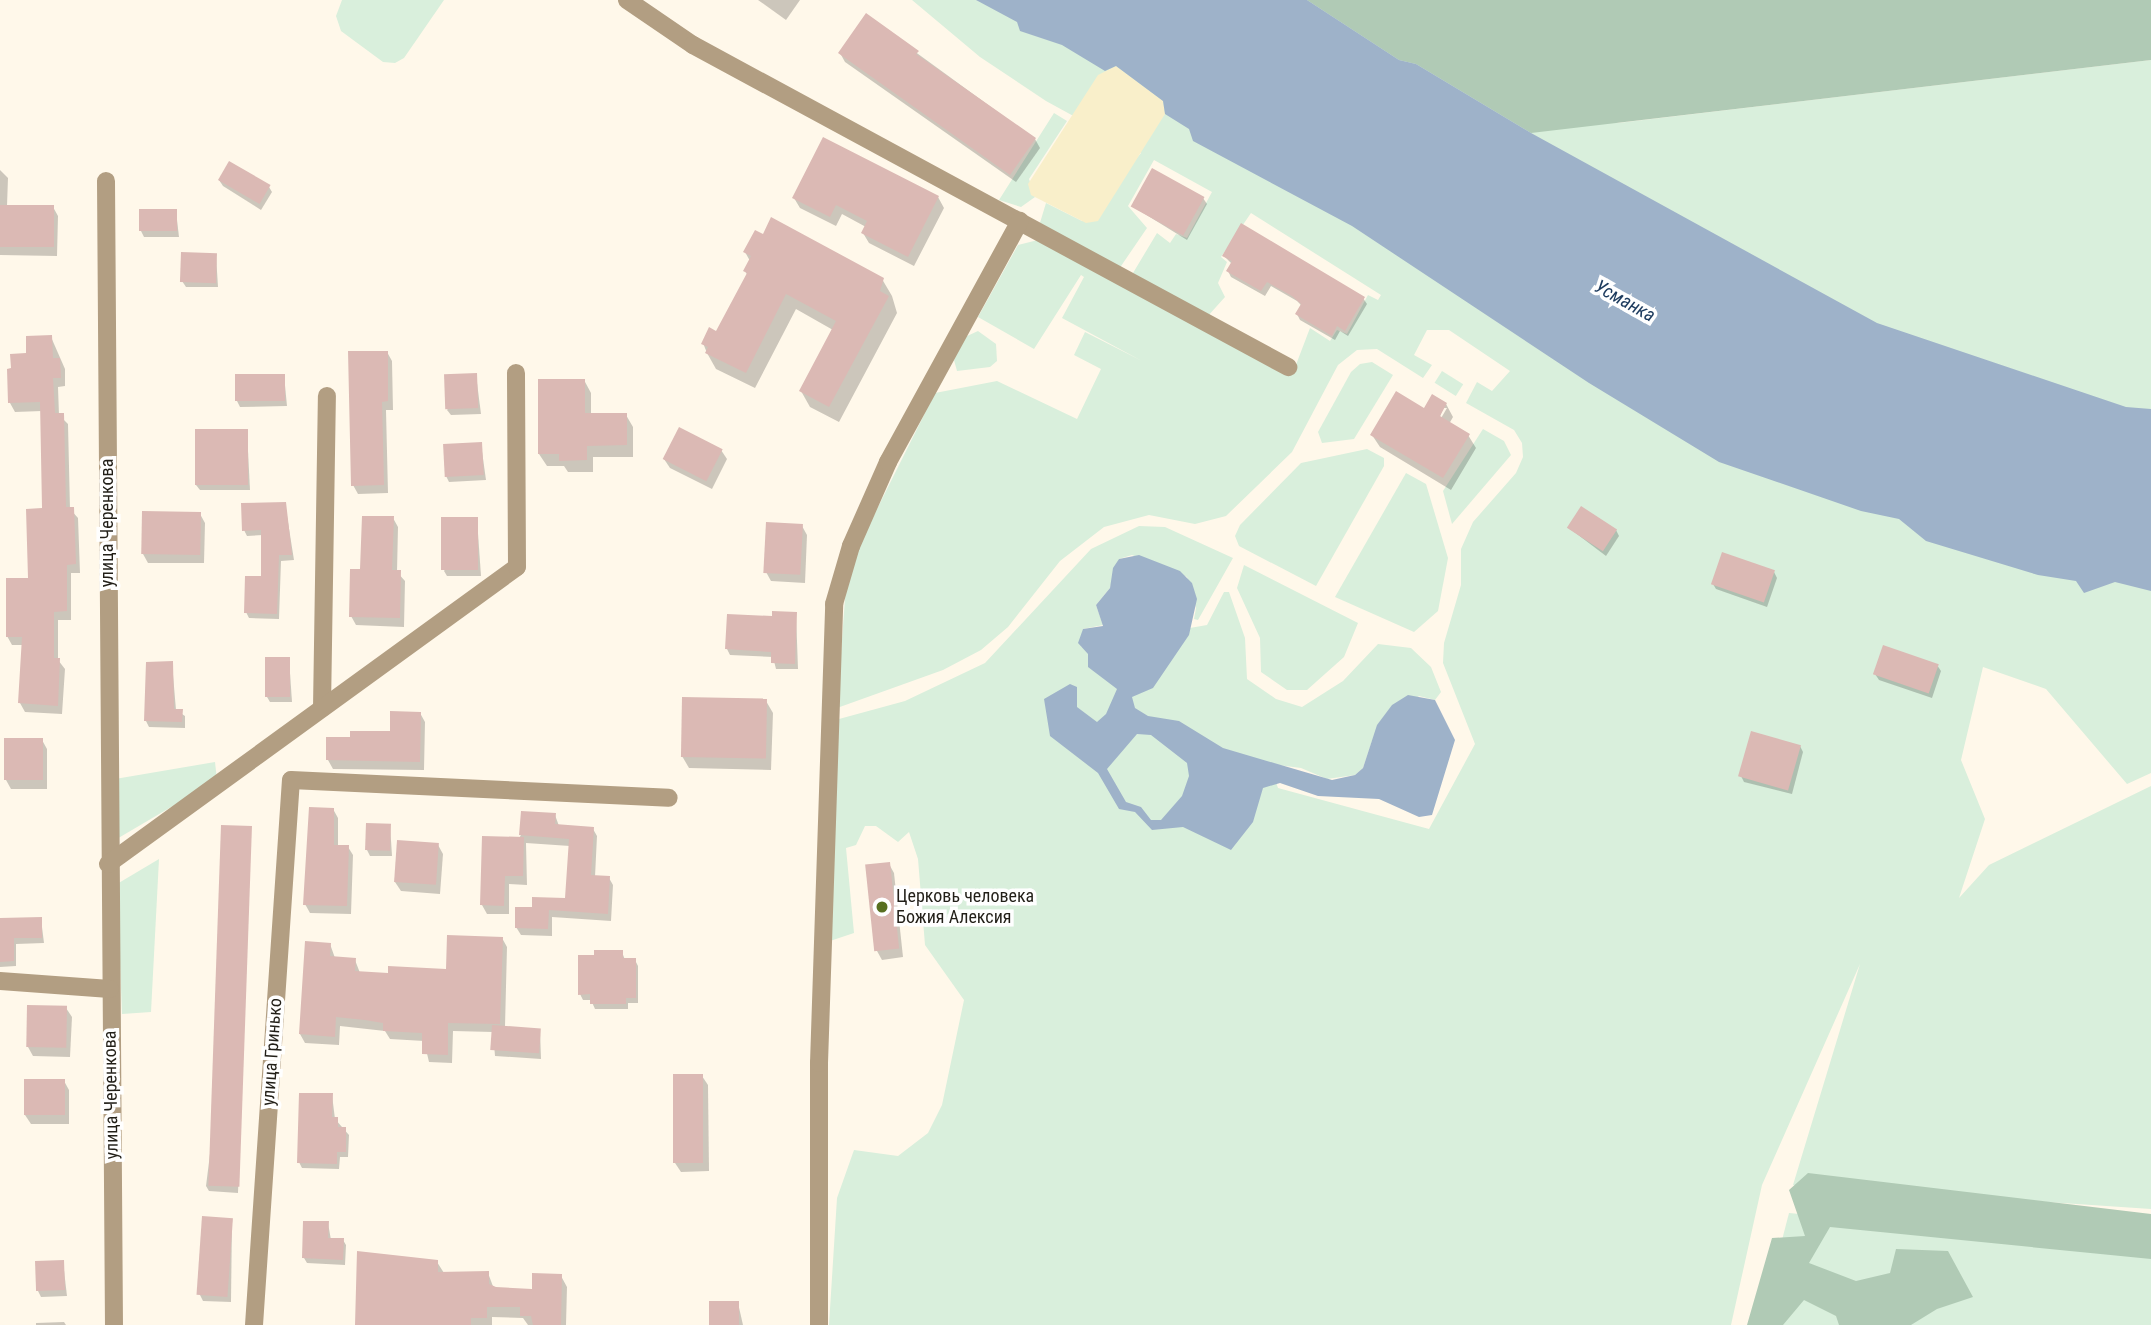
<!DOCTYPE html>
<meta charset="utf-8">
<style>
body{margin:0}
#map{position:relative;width:2151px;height:1325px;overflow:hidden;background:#fff8ea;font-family:"Roboto Condensed",sans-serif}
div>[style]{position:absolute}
.green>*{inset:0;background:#d9efdc;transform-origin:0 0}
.forest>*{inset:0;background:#b0cab5}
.sand>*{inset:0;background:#f9efca}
.water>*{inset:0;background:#9eb2c9}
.shadow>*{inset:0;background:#0003}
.building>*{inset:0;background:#dbb9b4;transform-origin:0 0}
.minor>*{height:18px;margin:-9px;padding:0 9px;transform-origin:9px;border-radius:9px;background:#b29e82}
.dots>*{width:19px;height:19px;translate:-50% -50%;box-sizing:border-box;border:4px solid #fff;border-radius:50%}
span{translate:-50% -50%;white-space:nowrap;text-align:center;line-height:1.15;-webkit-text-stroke:7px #fff;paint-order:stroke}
.street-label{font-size:18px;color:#221f18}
.poi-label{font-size:18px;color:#221f18}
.left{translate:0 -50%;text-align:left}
.water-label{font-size:19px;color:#1d3b5e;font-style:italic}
</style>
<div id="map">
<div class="green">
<i style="clip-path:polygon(342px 0,444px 0,404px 58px,395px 63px,383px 62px,341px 31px,336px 16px)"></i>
<i style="clip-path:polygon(912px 0,1405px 0,1618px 123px,2151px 60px,2151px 773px,2127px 784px,2046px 689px,1983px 667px,1961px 760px,1985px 819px,1959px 898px,1989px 865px,2151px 786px,2151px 1209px,1793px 1185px,1860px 964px,1762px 1185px,1731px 1325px,829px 1325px,837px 1198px,854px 1150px,898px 1156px,928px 1133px,942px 1105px,964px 1000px,925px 945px,918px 859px,909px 832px,898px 842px,876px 826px,865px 826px,856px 845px,846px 848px,854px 933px,827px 942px,839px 719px,905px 701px,985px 663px,1091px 549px,1139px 526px,1165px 527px,1233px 558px,1198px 620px,1194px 619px,1196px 608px,1187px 577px,1132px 555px,1119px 559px,1110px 588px,1096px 605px,1103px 625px,1083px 629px,1081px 647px,1207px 625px,1224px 592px,1229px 592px,1245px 638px,1247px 679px,1276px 699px,1302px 707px,1343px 681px,1378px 644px,1411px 648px,1431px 667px,1441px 692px,1435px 700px,1419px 696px,1372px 741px,1363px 768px,1355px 775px,1327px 779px,1301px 768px,1270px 764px,1278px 788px,1429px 829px,1475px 744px,1443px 663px,1444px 643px,1461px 585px,1461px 549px,1473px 522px,1516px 473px,1523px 457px,1522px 443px,1514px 430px,1466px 403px,1477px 382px,1492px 391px,1510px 371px,1449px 330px,1427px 330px,1414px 355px,1432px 365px,1423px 378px,1377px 349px,1357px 350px,1338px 365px,1292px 452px,1226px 516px,1195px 524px,1149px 515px,1104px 527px,1060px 561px,1008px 627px,981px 650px,943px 670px,837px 708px,846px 585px,861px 541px,935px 393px,997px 381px,1077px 419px,1101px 369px,1074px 355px,1085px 332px,1142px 361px,1062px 318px,1084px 277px,1081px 275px,1034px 349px,978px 317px,1018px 245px,1038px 240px,1294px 370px,1310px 328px,1330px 341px,1337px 330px,1347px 334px,1368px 295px,1378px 300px,1381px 295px,1251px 213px,1221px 257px,1227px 262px,1218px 283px,1225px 297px,1207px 317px,1133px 273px,1157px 233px,1170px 243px,1176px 234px,1187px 238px,1212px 192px,1154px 160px,1128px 206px,1147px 228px,1119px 269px,1039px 226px,1046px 203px,1082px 221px,1141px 153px,1046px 101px,980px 57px)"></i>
<i style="clip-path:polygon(1054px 113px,1067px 121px,1029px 179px,1035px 197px,1021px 207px,999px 200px)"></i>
<i style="clip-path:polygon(978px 331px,996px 344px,997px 361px,990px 367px,957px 371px,954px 360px,965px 337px)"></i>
<i style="clip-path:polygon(1372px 362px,1393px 375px,1354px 439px,1322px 443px,1318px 432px,1351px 372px,1360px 364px)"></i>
<i style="left:1442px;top:371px;width:25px;height:14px;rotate:32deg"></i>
<i style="clip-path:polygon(1483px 429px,1504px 441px,1511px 455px,1452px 524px,1443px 491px)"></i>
<i style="clip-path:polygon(1367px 449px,1384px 458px,1384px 466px,1316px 586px,1239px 546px,1235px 536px,1240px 525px,1301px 463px)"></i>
<i style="clip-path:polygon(1406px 473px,1426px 484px,1448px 558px,1438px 611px,1414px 632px,1335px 597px)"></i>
<i style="clip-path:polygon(1244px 565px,1358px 623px,1344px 657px,1307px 690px,1287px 690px,1261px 672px,1260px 638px,1237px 588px)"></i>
<i style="clip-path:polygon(215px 762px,217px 780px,115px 840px,115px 779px)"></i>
<i style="clip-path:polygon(159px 859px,151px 1012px,122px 1014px,117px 884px)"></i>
<i style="clip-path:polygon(1789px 1213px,2151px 1247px,2151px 1325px,1760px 1325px)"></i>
</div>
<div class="forest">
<i style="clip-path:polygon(1307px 0,2151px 0,2151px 60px,1531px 133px,1416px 64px,1399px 60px)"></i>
<i style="clip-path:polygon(1808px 1173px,2151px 1214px,2151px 1259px,1830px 1227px,1809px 1263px,1856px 1281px,1890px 1273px,1896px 1249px,1948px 1251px,1973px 1297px,1937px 1309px,1911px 1325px,1839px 1325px,1836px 1316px,1804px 1300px,1783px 1325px,1747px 1325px,1772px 1238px,1805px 1236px,1789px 1190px)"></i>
</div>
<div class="sand">
<i style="clip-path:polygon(1116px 66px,1163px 101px,1165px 114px,1098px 221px,1086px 223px,1031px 195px,1028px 184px,1098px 75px)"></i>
</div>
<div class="water">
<i style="clip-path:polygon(976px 0,1307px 0,1399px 60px,1416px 64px,1531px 133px,1877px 323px,2126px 407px,2151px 409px,2151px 591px,2115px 582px,2084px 593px,2076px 581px,2038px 575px,1926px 541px,1899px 519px,1861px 511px,1719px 462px,1589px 383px,1352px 226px,1193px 141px,1189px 129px,1165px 114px,1163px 101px,1116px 66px,1105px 71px,1062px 45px,1020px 31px,1017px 22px)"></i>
<i style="clip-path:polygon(evenodd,1139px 555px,1180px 571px,1192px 583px,1197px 599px,1189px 635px,1153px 688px,1132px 697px,1135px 708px,1148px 716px,1179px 721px,1223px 748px,1332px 780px,1355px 775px,1363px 768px,1377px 725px,1392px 705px,1408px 695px,1435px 700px,1455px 740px,1432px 815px,1419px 817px,1379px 799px,1318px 796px,1280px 783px,1263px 788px,1253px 822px,1231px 850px,1183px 827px,1152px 830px,1135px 812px,1119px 809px,1098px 773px,1050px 736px,1044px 699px,1070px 684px,1077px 687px,1077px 707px,1097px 722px,1106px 714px,1117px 689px,1088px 667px,1088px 654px,1078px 643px,1083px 629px,1103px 626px,1096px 605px,1110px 588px,1113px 568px,1119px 559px,1139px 555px,1137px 734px,1151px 735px,1187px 763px,1189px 776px,1182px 796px,1161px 820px,1151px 820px,1141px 807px,1126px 802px,1107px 769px,1137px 734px)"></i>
</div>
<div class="shadow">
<i style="clip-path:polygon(758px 0,800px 0,786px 20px)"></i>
<i style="clip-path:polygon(866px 16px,1035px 139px,1040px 148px,1016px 182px,845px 62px,840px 53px)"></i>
<i style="clip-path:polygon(230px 163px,269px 187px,272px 192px,261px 210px,223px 186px,219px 180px)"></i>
<i style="clip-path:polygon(0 170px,8px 178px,7px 206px,53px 207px,58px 216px,57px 256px,0 255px)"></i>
<i style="clip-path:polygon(938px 197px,944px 208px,914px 266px,869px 243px,863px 233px,866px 227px,842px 214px,836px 226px,800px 208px,794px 198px)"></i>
<i style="clip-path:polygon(1203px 198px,1207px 204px,1187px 240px,1132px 206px)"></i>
<i style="clip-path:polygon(176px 211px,179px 237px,144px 237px,141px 231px)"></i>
<i style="clip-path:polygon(745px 252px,882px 279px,892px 296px,897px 313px,839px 422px,810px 407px,801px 391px,833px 330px,796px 309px,755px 388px,716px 369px,707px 353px,703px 343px,717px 333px,748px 276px,745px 271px,750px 261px)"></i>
<i style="clip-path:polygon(216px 255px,218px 287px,186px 287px,182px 281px)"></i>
<i style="clip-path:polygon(1224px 256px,1363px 298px,1367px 304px,1348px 336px,1340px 331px,1335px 340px,1300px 320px,1297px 314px,1302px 306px,1297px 301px,1271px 286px,1265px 296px,1231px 277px,1228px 271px,1232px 264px)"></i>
<i style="clip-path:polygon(51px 337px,65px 369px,65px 386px,58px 387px,59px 415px,68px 424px,70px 509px,78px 518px,80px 573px,71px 573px,71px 620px,58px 620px,58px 660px,65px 669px,62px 714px,25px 712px,20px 703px,23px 645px,12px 645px,7px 636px,30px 580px,44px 510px,42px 411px,15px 412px,10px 403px,12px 355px,28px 355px)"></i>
<i style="clip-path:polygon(387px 352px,392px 361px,393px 410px,386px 410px,388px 493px,358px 494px,353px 485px)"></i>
<i style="clip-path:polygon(284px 375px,287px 406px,240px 407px,237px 401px)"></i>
<i style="clip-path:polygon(476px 375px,481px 414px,451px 415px,447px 410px)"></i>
<i style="clip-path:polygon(584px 380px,591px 393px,591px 415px,626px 415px,633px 427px,633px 457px,593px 457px,593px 472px,568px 472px,564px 466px,547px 466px,539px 454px)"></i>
<i style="clip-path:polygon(evenodd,1446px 404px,1453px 417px,1449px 424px,1468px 435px,1476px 448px,1451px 490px,1380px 447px,1372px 435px,1446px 404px,1443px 408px,1447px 408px,1437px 425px,1443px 408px)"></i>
<i style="clip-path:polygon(247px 431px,250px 490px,200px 490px,196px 485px)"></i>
<i style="clip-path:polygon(481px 444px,486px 480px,449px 482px,446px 476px)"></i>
<i style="clip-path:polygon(721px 450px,727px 459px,712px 489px,670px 468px,664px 459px)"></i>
<i style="clip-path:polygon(285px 503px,294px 560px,281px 561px,279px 619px,249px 618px,246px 612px,263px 578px,263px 535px,247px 536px,244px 530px)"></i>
<i style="clip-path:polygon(200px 514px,205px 523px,204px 563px,148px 563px,143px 554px)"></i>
<i style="clip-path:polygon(393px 518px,398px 527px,397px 572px,405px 581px,404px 627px,356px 625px,351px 616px,361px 571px)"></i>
<i style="clip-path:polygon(477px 519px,481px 576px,447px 576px,444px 571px)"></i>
<i style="clip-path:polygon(802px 526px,807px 535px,805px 583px,771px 581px,766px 572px)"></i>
<i style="clip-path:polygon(1569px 528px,1616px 530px,1619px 536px,1606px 556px)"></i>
<i style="clip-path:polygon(1774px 572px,1777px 578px,1767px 607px,1716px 589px,1713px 584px)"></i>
<i style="clip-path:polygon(796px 613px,798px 669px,776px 669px,773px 657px,730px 655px,727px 649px,774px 618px)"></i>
<i style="clip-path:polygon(289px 658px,292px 702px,270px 702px,267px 697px)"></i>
<i style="clip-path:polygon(172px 663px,176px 710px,185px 716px,185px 728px,149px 727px,146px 721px)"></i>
<i style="clip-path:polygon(1937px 665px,1941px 671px,1932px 698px,1879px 680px,1875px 674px)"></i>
<i style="clip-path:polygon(766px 701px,773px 713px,771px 770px,689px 768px,682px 756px)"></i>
<i style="clip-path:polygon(420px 713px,425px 722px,424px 770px,333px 769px,328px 760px,351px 739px,391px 733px)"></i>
<i style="clip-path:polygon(42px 740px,47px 749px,47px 789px,11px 789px,6px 780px)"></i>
<i style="clip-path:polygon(1800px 746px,1803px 752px,1792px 794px,1744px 782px,1741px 776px)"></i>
<i style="clip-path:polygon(333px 809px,338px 818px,338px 846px,348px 847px,353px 855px,351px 914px,310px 913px,305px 904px)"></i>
<i style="clip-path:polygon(555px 815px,559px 826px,593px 829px,597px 836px,595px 877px,609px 878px,613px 885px,611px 921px,552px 917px,552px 936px,521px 935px,516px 927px,533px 909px,567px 900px,570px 846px,526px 843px,527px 885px,509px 884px,509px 914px,487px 914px,482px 905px,521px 835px)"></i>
<i style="clip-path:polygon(390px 825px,392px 856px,370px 856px,367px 850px)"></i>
<i style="clip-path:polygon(251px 828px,238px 1193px,209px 1191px,206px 1186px)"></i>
<i style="clip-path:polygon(438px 845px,443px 854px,440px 894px,401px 891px,395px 882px)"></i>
<i style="clip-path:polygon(889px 864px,894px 873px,903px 957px,882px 960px,877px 951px)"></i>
<i style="clip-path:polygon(41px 919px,44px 943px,16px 944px,16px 966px,0 967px,0 922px)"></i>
<i style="clip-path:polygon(502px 938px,507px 947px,505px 1027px,540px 1030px,541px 1059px,495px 1056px,493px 1032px,453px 1031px,452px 1063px,429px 1062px,424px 1041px,390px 1039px,385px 1031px,340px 1026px,339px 1045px,305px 1043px,300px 1034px,330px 944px,335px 958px,355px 960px,360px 973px,389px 975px,448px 971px)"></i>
<i style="clip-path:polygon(622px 952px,625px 960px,635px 960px,638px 966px,638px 1003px,628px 1003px,628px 1009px,595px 1009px,591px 1000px,583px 1000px,580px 994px,596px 957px)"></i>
<i style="clip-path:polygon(66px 1008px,72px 1017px,70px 1057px,33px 1056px,28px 1047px)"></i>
<i style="clip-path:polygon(702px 1076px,708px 1085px,709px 1171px,681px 1172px,675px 1163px)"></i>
<i style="clip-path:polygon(64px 1081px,69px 1090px,69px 1124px,31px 1124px,25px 1115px)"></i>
<i style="clip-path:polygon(332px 1095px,335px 1119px,349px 1135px,348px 1157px,340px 1157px,339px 1169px,302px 1168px,299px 1162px)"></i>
<i style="clip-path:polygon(232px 1219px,231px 1302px,203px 1301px,200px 1295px)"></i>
<i style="clip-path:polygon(328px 1223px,331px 1240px,343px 1240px,346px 1245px,345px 1265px,307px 1263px,304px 1258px)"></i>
<i style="clip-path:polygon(63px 1262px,67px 1296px,41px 1297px,38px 1291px)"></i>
<i style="clip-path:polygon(437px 1262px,444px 1273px,488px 1273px,494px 1289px,534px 1290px,561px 1276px,567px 1287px,566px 1325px,528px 1325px,523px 1318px,492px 1317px,492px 1325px,357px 1325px)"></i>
<i style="clip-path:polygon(738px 1303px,743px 1325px,711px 1325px)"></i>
<i style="clip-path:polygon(64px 1322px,66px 1325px,36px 1325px,36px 1323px)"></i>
</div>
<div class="building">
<i style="clip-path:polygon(866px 13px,919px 51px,916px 54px,1036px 138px,1010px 175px,838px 53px)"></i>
<i style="clip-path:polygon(823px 137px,939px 196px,908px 257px,861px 233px,867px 221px,836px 205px,830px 217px,792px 198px)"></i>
<i style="left:229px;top:161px;width:48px;height:22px;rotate:30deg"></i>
<i style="left:1152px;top:168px;width:60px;height:44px;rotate:29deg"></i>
<i style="left:0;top:205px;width:54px;height:42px"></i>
<i style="left:139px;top:209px;width:38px;height:22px"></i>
<i style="clip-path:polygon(771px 217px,884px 278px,880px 291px,889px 296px,829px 407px,799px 391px,836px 321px,786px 294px,746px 373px,705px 353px,708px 347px,701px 344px,709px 327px,716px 331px,747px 273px,743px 271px,751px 256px,743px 252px,755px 230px,763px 234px)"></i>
<i style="clip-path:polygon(1241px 223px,1365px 297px,1345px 331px,1337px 326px,1332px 336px,1295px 314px,1301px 304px,1292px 296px,1267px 282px,1261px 291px,1226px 271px,1232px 261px,1222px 256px)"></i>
<i style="left:181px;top:252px;width:36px;height:30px;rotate:2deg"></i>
<i style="clip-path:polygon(52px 335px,53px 358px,60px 358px,61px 378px,53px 378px,55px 413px,64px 413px,66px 507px,74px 507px,76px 564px,67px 565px,67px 611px,54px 612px,54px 658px,60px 658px,58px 706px,18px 703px,22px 637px,6px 637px,6px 578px,28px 578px,26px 509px,42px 508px,40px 402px,8px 403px,7px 369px,11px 368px,10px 354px,26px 353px,26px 336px)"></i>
<i style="clip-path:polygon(348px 351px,388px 351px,388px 401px,382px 402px,384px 485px,351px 486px)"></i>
<i style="left:477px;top:373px;width:35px;height:33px;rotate:88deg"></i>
<i style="left:235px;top:374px;width:50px;height:27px"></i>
<i style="clip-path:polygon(538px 379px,585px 379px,585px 413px,627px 413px,627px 445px,587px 446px,587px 460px,559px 461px,559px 454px,538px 454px)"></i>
<i style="clip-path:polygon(1396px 391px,1424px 408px,1432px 394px,1447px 403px,1440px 416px,1470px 434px,1443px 478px,1370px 435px)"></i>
<i style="left:679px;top:427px;width:49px;height:36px;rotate:27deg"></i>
<i style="left:195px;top:429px;width:53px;height:56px"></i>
<i style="left:482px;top:442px;width:33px;height:39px;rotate:87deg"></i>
<i style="clip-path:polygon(286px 502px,292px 555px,279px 555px,277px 614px,244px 613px,245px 576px,261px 576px,261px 530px,242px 531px,241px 503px)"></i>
<i style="left:1581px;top:506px;width:43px;height:26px;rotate:33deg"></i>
<i style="left:142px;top:511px;width:59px;height:43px;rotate:1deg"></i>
<i style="clip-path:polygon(362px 516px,394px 516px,392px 570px,401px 570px,400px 618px,349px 617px,350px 569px,360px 569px)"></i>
<i style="left:478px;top:517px;width:53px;height:37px;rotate:90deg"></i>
<i style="left:766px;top:522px;width:37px;height:51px;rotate:3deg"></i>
<i style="left:1722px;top:552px;width:56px;height:34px;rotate:19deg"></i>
<i style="clip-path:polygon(772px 611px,797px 612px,795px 664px,771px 663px,771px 652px,725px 649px,727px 614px,772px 616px)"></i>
<i style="left:1883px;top:645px;width:59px;height:31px;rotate:19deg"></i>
<i style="left:265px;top:657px;width:25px;height:40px"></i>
<i style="clip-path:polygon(173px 661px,174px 709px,183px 709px,182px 722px,144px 721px,146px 662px)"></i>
<i style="left:682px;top:697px;width:85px;height:60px;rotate:1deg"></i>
<i style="clip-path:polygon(390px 711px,421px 712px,420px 762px,326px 760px,326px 737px,350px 737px,350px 731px,390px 731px)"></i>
<i style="left:1751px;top:731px;width:52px;height:47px;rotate:16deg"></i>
<i style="left:4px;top:738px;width:39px;height:42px"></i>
<i style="clip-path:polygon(309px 807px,334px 808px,334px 845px,349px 845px,347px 906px,303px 905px)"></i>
<i style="clip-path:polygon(521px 811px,556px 813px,555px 824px,594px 827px,591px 875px,610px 876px,608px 914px,549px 910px,548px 929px,515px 928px,515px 907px,532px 907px,532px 897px,565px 898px,569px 839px,519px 835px)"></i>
<i style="left:366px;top:823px;width:25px;height:27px;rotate:2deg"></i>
<i style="left:221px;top:825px;width:31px;height:361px;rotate:2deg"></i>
<i style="clip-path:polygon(482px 836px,524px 837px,523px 876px,505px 876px,504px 906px,480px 905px)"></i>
<i style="left:397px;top:840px;width:42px;height:42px;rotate:4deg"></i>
<i style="left:890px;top:862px;width:87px;height:25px;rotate:84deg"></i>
<i style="clip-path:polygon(42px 917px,42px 938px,14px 938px,14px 961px,0 962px,0 918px)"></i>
<i style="clip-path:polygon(447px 935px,503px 937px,500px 1024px,448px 1023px,448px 1055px,422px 1054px,422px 1033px,383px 1031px,383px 1023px,365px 1020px,336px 1017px,335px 1037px,299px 1034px,305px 941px,331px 943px,330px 956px,356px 958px,355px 971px,388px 973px,388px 966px,446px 969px)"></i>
<i style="clip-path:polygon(594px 950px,623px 950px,623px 958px,636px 958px,636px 998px,626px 998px,626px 1004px,590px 1004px,590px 994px,578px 995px,578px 955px,594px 955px)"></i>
<i style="left:27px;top:1005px;width:40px;height:42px;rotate:1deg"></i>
<i style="left:492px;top:1025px;width:49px;height:25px;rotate:4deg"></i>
<i style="left:673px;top:1074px;width:30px;height:89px"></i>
<i style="left:24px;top:1079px;width:41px;height:36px"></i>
<i style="clip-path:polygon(299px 1093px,333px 1093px,332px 1117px,338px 1117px,338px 1127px,346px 1127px,346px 1152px,337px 1152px,337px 1164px,297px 1163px)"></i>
<i style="left:202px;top:1216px;width:31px;height:79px;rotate:4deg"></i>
<i style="clip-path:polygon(303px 1221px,329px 1221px,328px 1238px,344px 1238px,343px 1260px,302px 1258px)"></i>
<i style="clip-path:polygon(357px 1251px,438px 1260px,438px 1272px,489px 1271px,489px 1284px,496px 1287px,532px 1289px,532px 1273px,562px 1274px,561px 1325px,533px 1325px,531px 1316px,520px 1316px,520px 1307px,487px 1307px,487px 1318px,471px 1318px,471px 1325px,355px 1325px)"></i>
<i style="left:64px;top:1260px;width:30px;height:29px;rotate:88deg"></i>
<i style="left:709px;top:1301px;width:30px;height:24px"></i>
</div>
<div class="minor">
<i style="left:627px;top:0;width:80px;rotate:34.3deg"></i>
<i style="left:693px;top:45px;width:677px;rotate:28.42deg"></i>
<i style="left:106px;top:181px;width:1144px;rotate:89.6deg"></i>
<i style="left:322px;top:708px;width:312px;rotate:-89.1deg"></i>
<i style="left:108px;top:864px;width:505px;rotate:-35.99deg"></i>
<i style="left:517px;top:567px;width:194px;rotate:-90.3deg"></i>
<i style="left:0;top:981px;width:110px;rotate:4.2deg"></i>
<i style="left:254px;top:1325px;width:546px;rotate:-86.12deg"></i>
<i style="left:291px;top:780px;width:378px;rotate:2.7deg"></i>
<i style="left:819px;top:1325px;width:262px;rotate:-90deg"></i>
<i style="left:819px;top:1063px;width:459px;rotate:-88.1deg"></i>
<i style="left:834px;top:604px;width:60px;rotate:-73.7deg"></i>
<i style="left:851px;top:546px;width:92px;rotate:-66.2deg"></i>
<i style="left:888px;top:462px;width:275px;rotate:-61.3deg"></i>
</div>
<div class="dots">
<i style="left:882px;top:907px;background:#586f20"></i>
</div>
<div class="street-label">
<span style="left:107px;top:523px;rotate:-90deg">улица Черенкова</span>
<span style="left:272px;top:1052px;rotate:-86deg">улица Гринько</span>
<span style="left:111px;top:1095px;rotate:-91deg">улица Черенкова</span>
</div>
<div class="poi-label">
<span class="left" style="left:896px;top:907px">Церковь человека<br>Божия Алексия</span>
</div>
<div class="water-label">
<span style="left:1625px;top:301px;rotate:29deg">Усманка</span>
</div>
</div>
